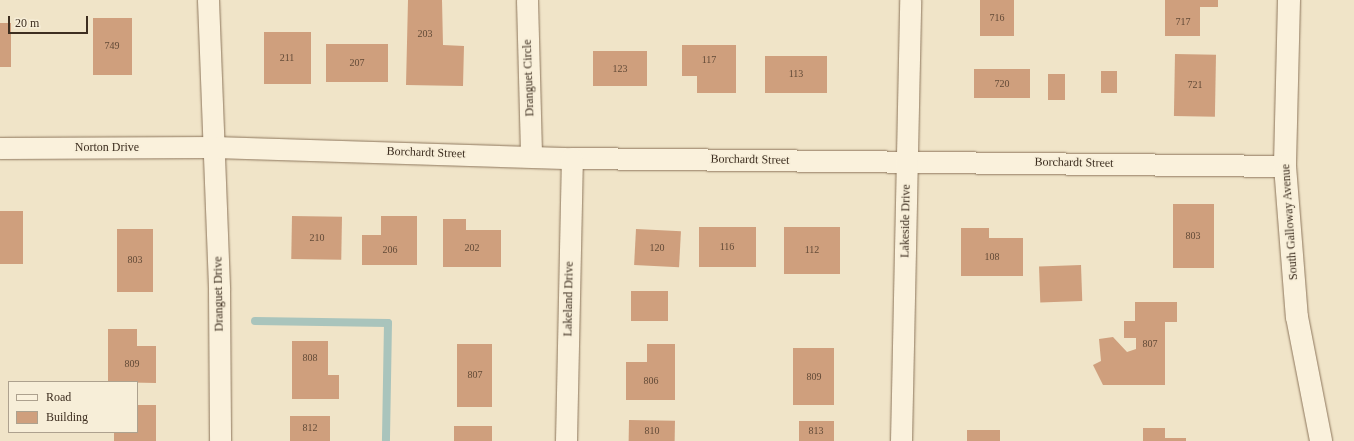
<!DOCTYPE html>
<style>
body{margin:0}
#map{position:relative;width:1354px;height:441px;overflow:hidden;background:#f0e4c8;font-family:Georgia,serif}
div>[style]{position:absolute}
.stream>*{height:8px;margin:-4px;padding:0 4px;transform-origin:4px;border-radius:4px;background:#a9c4bc}
.building>*{inset:0;background:#cf9f7d;transform-origin:0 0}
.roads{filter:drop-shadow(0 0 1px #8d765c) drop-shadow(0 0 1px #8d765c)}
.minor>*{height:21px;margin:-10.5px;padding:0 10.5px;transform-origin:10.5px;border-radius:10.5px;background:#faf1dc}
.secondary>*{height:22px;margin:-11px;padding:0 11px;transform-origin:11px;border-radius:11px;background:#faf1dc}
span{translate:-50% -50%;white-space:nowrap;text-align:center;line-height:1.15;-webkit-text-stroke:3px #f7eed8;paint-order:stroke}
.number-label{font-size:10px;color:#624a37}
.number-label span{-webkit-text-stroke-width:0}
.street-label{font-size:12px;color:#3d2e20}
.legend{position:absolute;left:8px;top:381px;width:130px;height:52px;box-sizing:border-box;background:#f7eed8;border:1px solid #ada18e;margin:0;padding:5px 7px;list-style:none;font-size:12px;color:#3d2e20}
.legend li{display:flex;align-items:center;gap:8px;height:20px}
.legend b{width:20px;border:1px solid #ada18e}
.scale{position:absolute;left:8px;top:16px;width:80px;height:18px;box-sizing:border-box;border:2px solid #3d2e20;border-top:0;padding-left:5px;font-size:12px;line-height:14px;white-space:nowrap;color:#3d2e20;-webkit-text-stroke:3px #f7eed8;paint-order:stroke}
</style>
<div id="map">
<div class="stream">
<i style="left:255px;top:321px;width:133px;rotate:0.9deg"></i>
<i style="left:388px;top:323px;width:118px;rotate:91deg"></i>
</div>
<div class="building">
<i style="clip-path:polygon(408px 0,442px 0,443px 45px,464px 46px,463px 86px,406px 85px)"></i>
<i style="left:980px;top:0;width:34px;height:36px"></i>
<i style="clip-path:polygon(1165px 0,1218px 0,1218px 7px,1200px 7px,1200px 36px,1165px 36px)"></i>
<i style="left:93px;top:18px;width:39px;height:57px"></i>
<i style="left:0;top:23px;width:11px;height:44px"></i>
<i style="left:264px;top:32px;width:47px;height:52px"></i>
<i style="left:326px;top:44px;width:62px;height:38px"></i>
<i style="clip-path:polygon(682px 45px,736px 45px,736px 93px,697px 93px,697px 76px,682px 76px)"></i>
<i style="left:593px;top:51px;width:54px;height:35px"></i>
<i style="left:1175px;top:54px;width:41px;height:62px;rotate:1deg"></i>
<i style="left:765px;top:56px;width:62px;height:37px"></i>
<i style="left:974px;top:69px;width:56px;height:29px"></i>
<i style="left:1101px;top:71px;width:16px;height:22px"></i>
<i style="left:1065px;top:74px;width:26px;height:17px;rotate:90deg"></i>
<i style="left:1173px;top:204px;width:41px;height:64px"></i>
<i style="left:0;top:211px;width:23px;height:53px"></i>
<i style="left:292px;top:216px;width:50px;height:43px;rotate:1deg"></i>
<i style="clip-path:polygon(381px 216px,417px 216px,417px 265px,362px 265px,362px 235px,381px 235px)"></i>
<i style="clip-path:polygon(443px 219px,466px 219px,466px 230px,501px 230px,501px 267px,443px 267px)"></i>
<i style="left:699px;top:227px;width:57px;height:40px"></i>
<i style="left:784px;top:227px;width:56px;height:47px"></i>
<i style="clip-path:polygon(961px 228px,989px 228px,989px 238px,1023px 238px,1023px 276px,961px 276px)"></i>
<i style="left:117px;top:229px;width:36px;height:63px"></i>
<i style="left:636px;top:229px;width:45px;height:36px;rotate:3deg"></i>
<i style="left:1081px;top:265px;width:36px;height:42px;rotate:88deg"></i>
<i style="left:631px;top:291px;width:37px;height:30px"></i>
<i style="clip-path:polygon(1135px 302px,1177px 302px,1177px 322px,1165px 322px,1165px 385px,1103px 385px,1093px 365px,1101px 361px,1099px 339px,1113px 337px,1127px 352px,1136px 349px,1136px 338px,1124px 338px,1124px 321px,1135px 321px)"></i>
<i style="clip-path:polygon(108px 329px,137px 329px,137px 346px,156px 346px,156px 383px,108px 382px)"></i>
<i style="clip-path:polygon(292px 341px,328px 341px,328px 375px,339px 375px,339px 399px,292px 399px)"></i>
<i style="left:457px;top:344px;width:35px;height:63px"></i>
<i style="clip-path:polygon(647px 344px,675px 344px,675px 400px,626px 400px,626px 362px,647px 362px)"></i>
<i style="left:793px;top:348px;width:41px;height:57px"></i>
<i style="clip-path:polygon(137px 405px,156px 405px,156px 441px,114px 441px,114px 432px,137px 432px)"></i>
<i style="left:290px;top:416px;width:40px;height:25px"></i>
<i style="left:629px;top:420px;width:46px;height:21px;rotate:1deg"></i>
<i style="left:799px;top:421px;width:35px;height:20px"></i>
<i style="left:454px;top:426px;width:38px;height:15px"></i>
<i style="clip-path:polygon(1143px 428px,1165px 428px,1165px 438px,1186px 438px,1186px 441px,1143px 441px)"></i>
<i style="left:967px;top:430px;width:33px;height:11px"></i>
</div>
<div class="roads">
<div class="minor">
<i style="left:208px;top:0;width:290px;rotate:87.8deg"></i>
<i style="left:219px;top:290px;width:151px;rotate:89.6deg"></i>
<i style="left:527px;top:0;width:156px;rotate:88.5deg"></i>
<i style="left:0;top:148px;width:214px;rotate:-0.3deg"></i>
<i style="left:214px;top:147px;width:358px;rotate:1.8deg"></i>
<i style="left:572px;top:158px;width:713px;rotate:0.64deg"></i>
<i style="left:566px;top:441px;width:283px;rotate:-88.8deg"></i>
<i style="left:901px;top:441px;width:441px;rotate:-88.8deg"></i>
</div>
<div class="secondary">
<i style="left:1289px;top:0;width:166px;rotate:91.4deg"></i>
<i style="left:1285px;top:166px;width:151px;rotate:85.5deg"></i>
<i style="left:1297px;top:317px;width:126px;rotate:79deg"></i>
</div>
</div>
<div class="number-label">
<span style="left:997px;top:18px">716</span>
<span style="left:1183px;top:22px">717</span>
<span style="left:425px;top:34px">203</span>
<span style="left:112px;top:46px">749</span>
<span style="left:287px;top:58px">211</span>
<span style="left:709px;top:60px">117</span>
<span style="left:357px;top:63px">207</span>
<span style="left:620px;top:69px">123</span>
<span style="left:796px;top:74px">113</span>
<span style="left:1002px;top:84px">720</span>
<span style="left:1195px;top:85px">721</span>
<span style="left:1193px;top:236px">803</span>
<span style="left:317px;top:238px">210</span>
<span style="left:727px;top:247px">116</span>
<span style="left:472px;top:248px">202</span>
<span style="left:657px;top:248px">120</span>
<span style="left:390px;top:250px">206</span>
<span style="left:812px;top:250px">112</span>
<span style="left:992px;top:257px">108</span>
<span style="left:135px;top:260px">803</span>
<span style="left:1150px;top:344px">807</span>
<span style="left:310px;top:358px">808</span>
<span style="left:132px;top:364px">809</span>
<span style="left:475px;top:375px">807</span>
<span style="left:814px;top:377px">809</span>
<span style="left:651px;top:381px">806</span>
<span style="left:310px;top:428px">812</span>
<span style="left:652px;top:431px">810</span>
<span style="left:816px;top:431px">813</span>
</div>
<div class="street-label">
<span style="left:529px;top:78px;rotate:-92deg">Dranguet Circle</span>
<span style="left:107px;top:148px">Norton Drive</span>
<span style="left:426px;top:153px;rotate:2deg">Borchardt Street</span>
<span style="left:750px;top:160px;rotate:1deg">Borchardt Street</span>
<span style="left:1074px;top:163px;rotate:1deg">Borchardt Street</span>
<span style="left:906px;top:221px;rotate:-89deg">Lakeside Drive</span>
<span style="left:1290px;top:222px;rotate:-94deg">South Galloway Avenue</span>
<span style="left:219px;top:294px;rotate:-91deg">Dranguet Drive</span>
<span style="left:569px;top:299px;rotate:-89deg">Lakeland Drive</span>
</div>
<ul class="legend">
<li><b style="height:5px;background:#faf1dc"></b>Road</li>
<li><b style="height:11px;background:#cf9f7d"></b>Building</li>
</ul>
<div class="scale">20 m</div>
</div>
